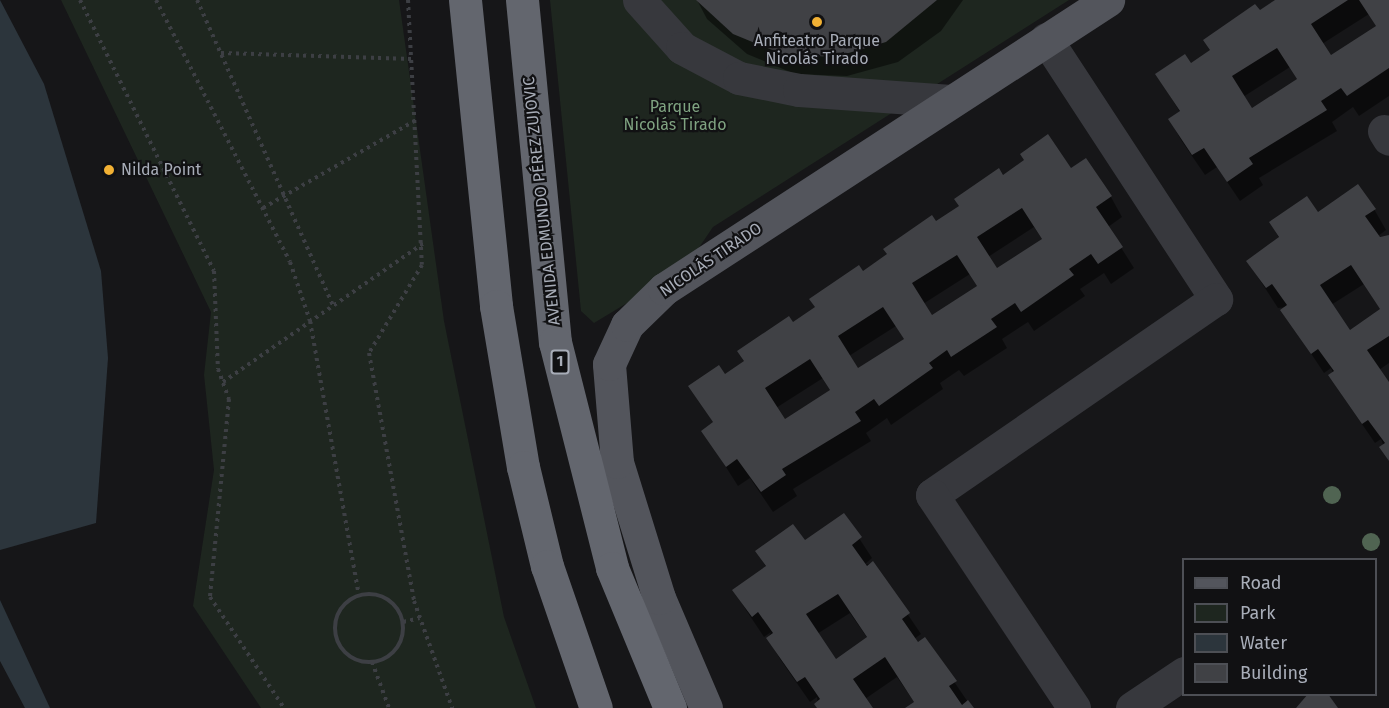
<!DOCTYPE html>
<meta charset="utf-8">
<style>
body{margin:0}
#map{position:relative;width:1389px;height:708px;overflow:hidden;background:#161618;font-family:"Fira Sans",sans-serif}
div>[style]{position:absolute}
.green>*{inset:0;background:#1e261f}
.water>*{inset:0;background:#2c353c}
.shadow>*{inset:0;background:#0007}
.building>*{inset:0;background:#404145}
.path>*{height:4px;margin-top:-2px;transform-origin:0;background:repeating-linear-gradient(90deg,#3d3f44 0 3px,transparent 0 7.5px)}
.path>.ring{margin:-2px;padding:0;box-sizing:content-box;background:none;border:4px solid #3d3f44;border-radius:50%}
.minor>*{height:33px;margin:-16.5px;padding:0 16.5px;transform-origin:16.5px;border-radius:16.5px;background:#37383d}
.major>*{height:33px;margin:-16.5px;padding:0 16.5px;transform-origin:16.5px;border-radius:16.5px;background:#53555c}
.highway>*{height:33px;margin:-16.5px;padding:0 16.5px;transform-origin:16.5px;border-radius:16.5px;background:#63666e}
.trees>*{width:18px;height:18px;margin:-9px;border-radius:50%;background:#506452}
.dots>*{width:16px;height:16px;translate:-50% -50%;box-sizing:border-box;border:3px solid #111113;border-radius:50%}
span{translate:-50% -50%;white-space:nowrap;text-align:center;line-height:1.15;-webkit-text-stroke:4.5px #111113;paint-order:stroke}
.shield-label span{padding:2px 4px;background:#111113;border:2px solid;border-radius:4px;-webkit-text-stroke-width:0}
.shield-label{font-size:15px;color:#a8adb8;font-weight:700}
.poi-label{font-size:16px;color:#a8adb8}
.left{translate:0 -50%;text-align:left}
.park-label{font-size:16px;color:#7fa381}
.street-label{font-size:16px;color:#a8adb8}
.legend{position:absolute;left:1182px;top:558px;width:195px;height:138px;box-sizing:border-box;background:#111113;border:2px solid #4d4f55;margin:0;padding:8px 10px;list-style:none;font-size:18px;color:#a8adb8}
.legend li{display:flex;align-items:center;gap:12px;height:30px}
.legend b{width:30px;border:2px solid #4d4f55}
</style>
<div id="map">
<div class="green">
<i style="clip-path:polygon(61px 0,399px 0,444px 321px,504px 617px,536px 708px,261px 708px,193px 606px,214px 470px,204px 375px,211px 312px)"></i>
<i style="clip-path:polygon(550px 0,1069px 0,713px 227px,685px 268px,594px 323px,581px 311px)"></i>
</div>
<div class="water">
<i style="clip-path:polygon(0 0,44px 84px,101px 271px,108px 358px,96px 523px,0 550px)"></i>
<i style="clip-path:polygon(0 600px,50px 708px,25px 708px,0 661px)"></i>
</div>
<div class="shadow">
<i style="clip-path:polygon(697px 0,963px 0,941px 31px,898px 62px,847px 76px,795px 74px,747px 54px,707px 19px)"></i>
<i style="clip-path:polygon(evenodd,1278px 0,1389px 0,1389px 96px,1359px 116px,1353px 107px,1332px 122px,1337px 131px,1259px 178px,1263px 185px,1240px 201px,1217px 167px,1205px 175px,1181px 140px,1170px 120px,1180px 112px,1157px 75px,1191px 65px,1278px 0,1369px 14px,1377px 27px,1331px 57px,1322px 44px,1369px 14px,1278px 0,1290px 67px,1298px 80px,1252px 110px,1243px 97px,1290px 67px)"></i>
<i style="clip-path:polygon(evenodd,1070px 170px,1111px 197px,1122px 217px,1108px 227px,1134px 268px,1111px 284px,1104px 273px,1080px 289px,1085px 296px,1034px 331px,1028px 322px,1002px 339px,1007px 348px,964px 376px,959px 370px,940px 383px,943px 389px,891px 425px,887px 418px,866px 433px,871px 441px,793px 489px,797px 496px,773px 512px,750px 478px,738px 486px,703px 431px,714px 423px,690px 386px,724px 376px,1003px 177px,1070px 170px,1034px 227px,1043px 240px,996px 270px,988px 257px,1034px 227px,1070px 170px,970px 274px,978px 287px,932px 317px,923px 304px,970px 274px,1070px 170px,896px 326px,905px 340px,858px 370px,849px 356px,896px 326px,1070px 170px,823px 378px,831px 391px,785px 421px,776px 408px,823px 378px)"></i>
<i style="clip-path:polygon(evenodd,1374px 209px,1386px 230px,1378px 236px,1389px 238px,1389px 363px,1379px 370px,1389px 385px,1389px 461px,1381px 439px,1375px 443px,1342px 395px,1331px 368px,1324px 373px,1282px 310px,1287px 307px,1278px 308px,1248px 262px,1279px 238px,1271px 223px,1374px 209px,1364px 284px,1381px 310px,1349px 332px,1331px 305px,1364px 284px)"></i>
<i style="clip-path:polygon(evenodd,844px 515px,872px 558px,864px 565px,873px 563px,921px 634px,914px 639px,917px 644px,925px 639px,972px 708px,908px 708px,915px 703px,897px 677px,865px 699px,871px 708px,818px 708px,817px 697px,810px 702px,780px 659px,768px 638px,771px 632px,764px 637px,746px 610px,734px 590px,766px 567px,757px 551px,805px 542px,844px 515px,850px 613px,868px 639px,835px 661px,817px 634px,850px 613px)"></i>
</div>
<div class="building">
<i style="clip-path:polygon(696px 0,937px 0,886px 42px,835px 57px,782px 54px,733px 34px)"></i>
<i style="clip-path:polygon(evenodd,1275px 0,1348px 0,1311px 24px,1331px 55px,1376px 26px,1359px 0,1389px 0,1389px 68px,1347px 96px,1341px 88px,1321px 101px,1327px 110px,1249px 158px,1253px 164px,1227px 182px,1204px 148px,1192px 155px,1168px 119px,1180px 111px,1155px 74px,1185px 54px,1191px 63px,1210px 50px,1203px 40px,1255px 4px,1260px 10px,1275px 0,1277px 48px,1297px 79px,1252px 108px,1232px 76px,1277px 48px)"></i>
<i style="clip-path:polygon(evenodd,1048px 134px,1071px 168px,1086px 158px,1112px 196px,1096px 207px,1123px 247px,1098px 264px,1091px 254px,1069px 269px,1074px 275px,1021px 312px,1015px 303px,991px 319px,997px 327px,951px 357px,947px 350px,929px 363px,933px 368px,879px 406px,874px 399px,855px 412px,861px 421px,782px 469px,786px 475px,761px 492px,737px 459px,726px 467px,701px 431px,713px 422px,688px 386px,719px 365px,725px 374px,744px 361px,737px 351px,789px 316px,793px 322px,815px 307px,809px 299px,859px 265px,863px 271px,887px 254px,883px 249px,932px 215px,936px 221px,959px 206px,954px 199px,999px 168px,1003px 175px,1024px 160px,1020px 154px,1048px 134px,1022px 208px,1042px 239px,997px 268px,977px 237px,1022px 208px,1048px 134px,957px 255px,977px 286px,932px 315px,912px 283px,957px 255px,1048px 134px,883px 307px,904px 339px,858px 368px,838px 336px,883px 307px,1048px 134px,810px 359px,830px 390px,785px 419px,765px 388px,810px 359px)"></i>
<i style="clip-path:polygon(evenodd,1358px 184px,1376px 209px,1365px 216px,1380px 237px,1389px 235px,1389px 336px,1367px 350px,1389px 382px,1389px 461px,1379px 447px,1385px 443px,1368px 420px,1362px 424px,1328px 375px,1334px 371px,1318px 349px,1311px 354px,1280px 310px,1287px 305px,1272px 284px,1266px 288px,1246px 261px,1279px 237px,1269px 222px,1307px 196px,1318px 212px,1358px 184px,1351px 265px,1380px 309px,1350px 330px,1320px 285px,1351px 265px)"></i>
<i style="clip-path:polygon(evenodd,844px 513px,862px 537px,852px 545px,867px 566px,873px 561px,910px 613px,902px 619px,918px 642px,925px 637px,957px 681px,949px 686px,962px 705px,968px 700px,974px 708px,905px 708px,914px 702px,885px 657px,853px 679px,873px 708px,817px 708px,814px 704px,820px 699px,805px 677px,797px 682px,766px 638px,773px 633px,758px 612px,752px 617px,732px 590px,766px 566px,755px 551px,793px 524px,805px 540px,844px 513px,838px 594px,867px 637px,836px 659px,806px 614px,838px 594px)"></i>
<i style="clip-path:polygon(1308px 694px,1328px 694px,1338px 708px,1296px 708px)"></i>
</div>
<div class="path">
<i style="left:80px;top:0;width:302px;rotate:63.7deg"></i>
<i style="left:214px;top:271px;width:98px;rotate:87.7deg"></i>
<i style="left:218px;top:369px;width:32px;rotate:70deg"></i>
<i style="left:229px;top:399px;width:199px;rotate:95.5deg"></i>
<i style="left:210px;top:597px;width:133px;rotate:56.3deg"></i>
<i style="left:156px;top:0;width:294px;rotate:62.9deg"></i>
<i style="left:290px;top:262px;width:62px;rotate:71.3deg"></i>
<i style="left:310px;top:321px;width:279px;rotate:79.9deg"></i>
<i style="left:197px;top:0;width:335px;rotate:66deg"></i>
<i style="left:408px;top:0;width:265px;rotate:87deg"></i>
<i style="left:422px;top:265px;width:103px;rotate:121.1deg"></i>
<i style="left:369px;top:353px;width:252px;rotate:79.7deg"></i>
<i style="left:414px;top:601px;width:114px;rotate:70.4deg"></i>
<i style="left:221px;top:53px;width:191px;rotate:1.8deg"></i>
<i style="left:263px;top:208px;width:177px;rotate:-29.9deg"></i>
<i style="left:223px;top:382px;width:244px;rotate:-34.7deg"></i>
<i class="ring" style="left:335px;top:594px;width:64px;height:64px"></i>
<i style="left:403px;top:622px;width:17px;rotate:-13deg"></i>
<i style="left:372px;top:662px;width:49px;rotate:69.7deg"></i>
</div>
<div class="minor">
<i style="left:639px;top:0;width:64px;rotate:48.1deg"></i>
<i style="left:682px;top:48px;width:64px;rotate:27.8deg"></i>
<i style="left:739px;top:78px;width:61px;rotate:11.3deg"></i>
<i style="left:799px;top:90px;width:152px;rotate:4.1deg"></i>
<i style="left:1046px;top:39px;width:311px;rotate:56.8deg"></i>
<i style="left:1216px;top:299px;width:345px;rotate:145.4deg"></i>
<i style="left:932px;top:495px;width:256px;rotate:56.3deg"></i>
<i style="left:1384px;top:131px;width:9px;rotate:58deg"></i>
<i style="left:1132px;top:708px;width:63px;rotate:-33.9deg"></i>
</div>
<div class="major">
<i style="left:706px;top:708px;width:120px;rotate:-113.1deg"></i>
<i style="left:659px;top:598px;width:142px;rotate:-107.2deg"></i>
<i style="left:617px;top:462px;width:98px;rotate:-94.7deg"></i>
<i style="left:609px;top:364px;width:43px;rotate:-65.2deg"></i>
<i style="left:627px;top:325px;width:52px;rotate:-44.2deg"></i>
<i style="left:664px;top:289px;width:530px;rotate:-33.06deg"></i>
</div>
<div class="highway">
<i style="left:465px;top:0;width:308px;rotate:84.2deg"></i>
<i style="left:496px;top:306px;width:163px;rotate:80.5deg"></i>
<i style="left:523px;top:467px;width:102px;rotate:76.4deg"></i>
<i style="left:547px;top:566px;width:150px;rotate:71deg"></i>
<i style="left:522px;top:0;width:344px;rotate:84.5deg"></i>
<i style="left:555px;top:342px;width:233px;rotate:75.8deg"></i>
<i style="left:612px;top:568px;width:152px;rotate:67.5deg"></i>
</div>
<div class="trees">
<i style="left:1332px;top:495px"></i>
<i style="left:1371px;top:542px"></i>
</div>
<div class="dots">
<i style="left:817px;top:22px;background:#f2b134"></i>
<i style="left:109px;top:170px;background:#f2b134"></i>
</div>
<div class="shield-label">
<span style="left:560px;top:362px">1</span>
</div>
<div class="poi-label">
<span style="left:817px;top:50px">Anfiteatro Parque<br>Nicolás Tirado</span>
<span class="left" style="left:121px;top:170px">Nilda Point</span>
</div>
<div class="park-label">
<span style="left:675px;top:116px">Parque<br>Nicolás Tirado</span>
</div>
<div class="street-label">
<span style="left:542px;top:201px;rotate:-96deg">AVENIDA EDMUNDO PÉREZ ZUJOVIC</span>
<span style="left:711px;top:260px;rotate:-34deg">NICOLÁS TIRADO</span>
</div>
<ul class="legend">
<li><b style="height:8px;background:#53555c"></b>Road</li>
<li><b style="height:16px;background:#1e261f"></b>Park</li>
<li><b style="height:16px;background:#2c353c"></b>Water</li>
<li><b style="height:16px;background:#404145"></b>Building</li>
</ul>
</div>
